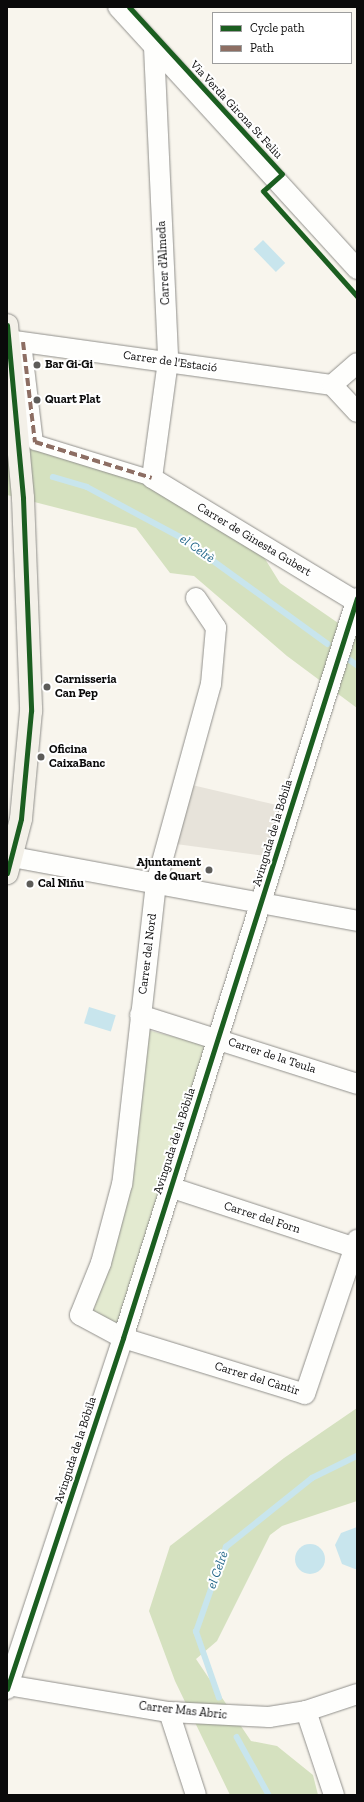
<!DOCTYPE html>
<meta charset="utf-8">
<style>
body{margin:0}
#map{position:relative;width:364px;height:1802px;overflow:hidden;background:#f8f5ed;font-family:"Zilla Slab",serif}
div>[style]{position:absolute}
.green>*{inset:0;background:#e3ead0}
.forest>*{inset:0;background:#d5e1bf}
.plaza>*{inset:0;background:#e7e3da}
.water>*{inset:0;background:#c8e5ed;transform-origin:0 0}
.round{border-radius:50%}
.stream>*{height:5.5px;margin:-2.75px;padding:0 2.75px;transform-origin:2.75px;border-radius:2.75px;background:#c8e5ed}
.roads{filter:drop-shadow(0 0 1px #91908c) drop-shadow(0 0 1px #91908c)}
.pedestrian>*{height:15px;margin:-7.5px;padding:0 7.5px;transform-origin:7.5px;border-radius:7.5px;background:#fefefc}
.minor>*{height:20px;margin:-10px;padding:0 10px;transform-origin:10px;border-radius:10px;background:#fefefc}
.secondary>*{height:22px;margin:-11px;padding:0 11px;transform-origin:11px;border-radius:11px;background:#f3f0e8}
.quiet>*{height:4px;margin-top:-2px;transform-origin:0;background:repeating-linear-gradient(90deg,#8d6e63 0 8px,transparent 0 12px)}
.cycleway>*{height:5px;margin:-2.5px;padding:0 2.5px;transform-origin:2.5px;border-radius:2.5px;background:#1b5e20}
.dots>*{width:11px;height:11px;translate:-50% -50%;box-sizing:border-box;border:2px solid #fff;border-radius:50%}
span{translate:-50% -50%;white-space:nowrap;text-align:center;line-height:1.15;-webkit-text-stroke:4px #fff;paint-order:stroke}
.street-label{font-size:12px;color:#0a0a0a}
.poi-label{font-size:12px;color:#0a0a0a;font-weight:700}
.left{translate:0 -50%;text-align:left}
.right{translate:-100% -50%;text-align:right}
.water-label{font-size:13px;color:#25688a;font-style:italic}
.frame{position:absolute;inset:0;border:8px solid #0a0a0a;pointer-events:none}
.legend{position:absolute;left:212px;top:12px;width:140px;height:52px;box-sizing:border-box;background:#fff;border:1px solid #9d9d9d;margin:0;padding:5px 7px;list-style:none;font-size:12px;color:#0a0a0a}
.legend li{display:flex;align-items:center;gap:8px;height:20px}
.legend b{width:20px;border:1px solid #9d9d9d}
</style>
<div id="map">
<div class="green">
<i style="clip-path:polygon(147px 1030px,207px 1045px,119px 1325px,93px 1311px,108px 1267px)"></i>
</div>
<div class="forest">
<i style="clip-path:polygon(7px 444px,41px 448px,141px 482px,206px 521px,257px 546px,280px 583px,357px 636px,357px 708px,287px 656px,194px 576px,170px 573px,136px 528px,7px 495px)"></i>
<i style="clip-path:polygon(357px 1408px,357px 1501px,282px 1526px,270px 1535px,217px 1641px,196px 1659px,251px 1741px,277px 1746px,313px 1775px,318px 1795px,230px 1795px,175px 1681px,149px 1611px,170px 1546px,284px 1458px)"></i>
</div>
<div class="plaza">
<i style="clip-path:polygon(192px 785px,281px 806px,266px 856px,176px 844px)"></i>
</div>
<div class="water">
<i style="left:263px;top:240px;width:32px;height:13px;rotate:46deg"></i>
<i style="left:89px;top:1007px;width:28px;height:17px;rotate:17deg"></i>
<i style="clip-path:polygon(357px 1527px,357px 1569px,355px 1569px,342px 1564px,335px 1545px,341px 1533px)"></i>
<i class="round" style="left:295px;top:1544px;width:30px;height:30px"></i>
</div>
<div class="stream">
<i style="left:53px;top:477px;width:35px;rotate:16deg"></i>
<i style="left:87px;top:487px;width:108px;rotate:28.2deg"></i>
<i style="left:182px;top:538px;width:180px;rotate:36deg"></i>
<i style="left:350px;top:660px;width:9px;rotate:36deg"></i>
<i style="left:219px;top:1698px;width:70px;rotate:-109.2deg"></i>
<i style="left:196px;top:1632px;width:90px;rotate:-70.6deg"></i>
<i style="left:226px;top:1547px;width:110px;rotate:-38.7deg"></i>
<i style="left:312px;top:1478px;width:50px;rotate:-26.1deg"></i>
<i style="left:237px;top:1737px;width:66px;rotate:61.1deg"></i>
</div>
<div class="roads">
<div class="pedestrian">
<i style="left:23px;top:342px;width:101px;rotate:83.2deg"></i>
<i style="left:35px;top:442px;width:122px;rotate:17.1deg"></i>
</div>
<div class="minor">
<i style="left:118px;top:7px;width:355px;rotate:47.6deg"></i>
<i style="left:154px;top:47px;width:314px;rotate:87.4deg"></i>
<i style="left:168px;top:361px;width:118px;rotate:97.8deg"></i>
<i style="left:152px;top:478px;width:240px;rotate:31.2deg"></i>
<i style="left:8px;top:340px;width:327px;rotate:7.9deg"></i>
<i style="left:332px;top:385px;width:37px;rotate:47deg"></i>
<i style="left:332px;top:385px;width:33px;rotate:-41deg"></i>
<i style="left:196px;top:598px;width:36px;rotate:56deg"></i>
<i style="left:216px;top:628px;width:56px;rotate:95.1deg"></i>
<i style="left:211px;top:684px;width:206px;rotate:105.4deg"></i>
<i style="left:156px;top:883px;width:303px;rotate:96.4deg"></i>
<i style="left:122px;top:1184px;width:82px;rotate:104.9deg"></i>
<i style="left:101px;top:1263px;width:56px;rotate:112deg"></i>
<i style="left:80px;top:1315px;width:49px;rotate:28.1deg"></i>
<i style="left:123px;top:1338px;width:190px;rotate:17.1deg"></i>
<i style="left:305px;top:1394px;width:163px;rotate:-71.3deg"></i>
<i style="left:7px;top:856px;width:356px;rotate:10.5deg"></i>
<i style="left:140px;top:1015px;width:228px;rotate:17.6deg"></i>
<i style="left:170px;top:1187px;width:195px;rotate:18.2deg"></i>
<i style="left:7px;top:1685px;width:164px;rotate:9.5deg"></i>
<i style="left:169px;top:1712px;width:100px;rotate:2.9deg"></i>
<i style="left:269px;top:1717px;width:37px;rotate:-9deg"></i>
<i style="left:306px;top:1711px;width:54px;rotate:-18.4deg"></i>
<i style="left:7px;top:1689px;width:370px;rotate:-71.7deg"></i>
<i style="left:123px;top:1338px;width:776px;rotate:-72.45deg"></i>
<i style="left:306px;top:1711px;width:89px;rotate:71.6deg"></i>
<i style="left:169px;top:1712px;width:87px;rotate:72deg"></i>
</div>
<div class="secondary">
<i style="left:7px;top:325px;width:174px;rotate:84.7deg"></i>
<i style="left:23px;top:498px;width:213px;rotate:87.8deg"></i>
<i style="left:31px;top:711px;width:108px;rotate:95.3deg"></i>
<i style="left:21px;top:819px;width:56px;rotate:104.5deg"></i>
</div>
</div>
<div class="quiet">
<i style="left:23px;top:342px;width:101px;rotate:83.2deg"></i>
<i style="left:35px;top:442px;width:122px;rotate:17.1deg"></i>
</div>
<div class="cycleway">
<i style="left:129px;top:7px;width:226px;rotate:47.5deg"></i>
<i style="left:282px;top:174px;width:25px;rotate:138deg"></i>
<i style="left:263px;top:191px;width:141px;rotate:48.2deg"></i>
<i style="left:7px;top:325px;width:174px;rotate:84.7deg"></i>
<i style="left:23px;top:498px;width:213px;rotate:87.8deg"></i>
<i style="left:31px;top:711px;width:108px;rotate:95.3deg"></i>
<i style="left:21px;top:819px;width:56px;rotate:104.5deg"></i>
<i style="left:7px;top:1689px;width:370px;rotate:-71.7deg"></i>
<i style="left:123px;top:1338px;width:776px;rotate:-72.45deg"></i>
</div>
<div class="dots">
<i style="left:37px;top:365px;background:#5d5c59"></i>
<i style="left:37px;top:400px;background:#5d5c59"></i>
<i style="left:47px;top:687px;background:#5d5c59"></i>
<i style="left:41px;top:757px;background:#5d5c59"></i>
<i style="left:209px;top:870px;background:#5d5c59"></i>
<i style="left:30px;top:884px;background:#5d5c59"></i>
</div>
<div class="street-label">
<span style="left:236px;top:110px;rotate:47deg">Via Verda Girona St Feliu</span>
<span style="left:164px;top:263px;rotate:-93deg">Carrer d'Almeda</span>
<span style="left:170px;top:362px;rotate:8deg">Carrer de l'Estació</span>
<span style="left:254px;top:540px;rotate:31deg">Carrer de Ginesta Gubert</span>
<span style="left:273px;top:833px;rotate:-73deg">Avinguda de la Bóbila</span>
<span style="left:148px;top:954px;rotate:-83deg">Carrer del Nord</span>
<span style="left:272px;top:1056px;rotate:18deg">Carrer de la Teula</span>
<span style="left:175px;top:1141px;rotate:-72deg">Avinguda de la Bóbila</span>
<span style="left:262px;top:1218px;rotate:18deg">Carrer del Forn</span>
<span style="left:257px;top:1379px;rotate:17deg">Carrer del Càntir</span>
<span style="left:76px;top:1450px;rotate:-72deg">Avinguda de la Bóbila</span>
<span style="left:183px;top:1711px;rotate:6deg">Carrer Mas Abric</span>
</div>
<div class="poi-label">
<span class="left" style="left:45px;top:365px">Bar Gi-Gi</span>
<span class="left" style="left:45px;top:400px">Quart Plat</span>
<span class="left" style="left:55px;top:687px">Carnisseria<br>Can Pep</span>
<span class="left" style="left:49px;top:757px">Oficina<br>CaixaBanc</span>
<span class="right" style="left:201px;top:870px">Ajuntament<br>de Quart</span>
<span class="left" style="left:38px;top:884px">Cal Niñu</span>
</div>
<div class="water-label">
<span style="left:197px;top:549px;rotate:35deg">el Celrè</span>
<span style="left:218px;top:1570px;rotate:-70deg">el Celrè</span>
</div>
<div class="frame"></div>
<ul class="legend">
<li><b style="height:5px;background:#1b5e20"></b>Cycle path</li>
<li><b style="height:5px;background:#8d6e63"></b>Path</li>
</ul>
</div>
